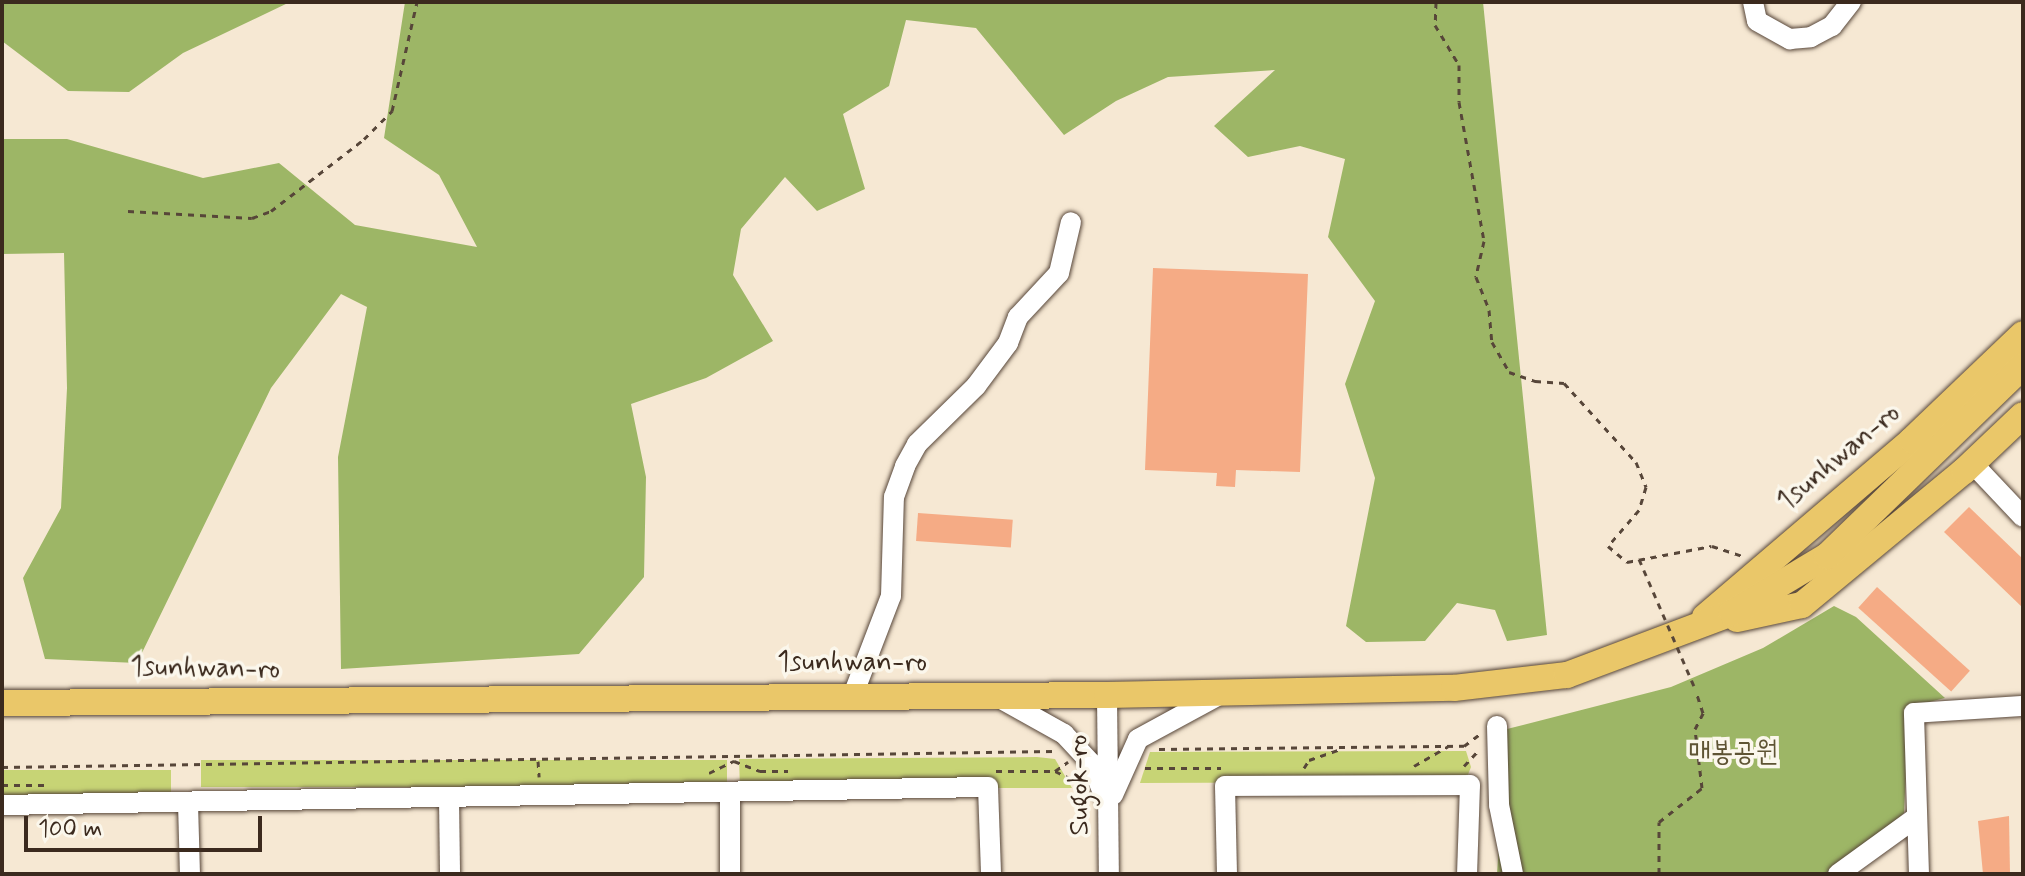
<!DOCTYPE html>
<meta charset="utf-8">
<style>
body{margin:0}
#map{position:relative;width:2025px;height:876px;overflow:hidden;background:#f6e8d3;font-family:Mynerve,"Poor Story",sans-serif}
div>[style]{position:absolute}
.green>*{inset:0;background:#c7d475;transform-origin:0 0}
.forest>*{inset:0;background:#9db666}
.building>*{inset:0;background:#f5ab85;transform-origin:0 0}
.path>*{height:3px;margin-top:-1.5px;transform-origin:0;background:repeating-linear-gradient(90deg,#574639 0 6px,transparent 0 12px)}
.roads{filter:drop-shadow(0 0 2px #574639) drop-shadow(0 0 2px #574639)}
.minor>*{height:20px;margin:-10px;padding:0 10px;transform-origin:10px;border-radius:10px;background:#fff}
.major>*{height:26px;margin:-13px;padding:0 13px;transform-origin:13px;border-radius:13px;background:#eac769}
.path-bridge>*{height:3px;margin-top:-1.5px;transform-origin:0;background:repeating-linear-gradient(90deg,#574639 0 6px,transparent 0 12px)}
span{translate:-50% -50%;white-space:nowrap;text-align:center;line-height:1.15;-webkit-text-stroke:7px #fbf7ec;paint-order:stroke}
.street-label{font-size:28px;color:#3b2a1e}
.park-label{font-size:28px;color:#5e5434}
.frame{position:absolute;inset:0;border:4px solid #3b2a1e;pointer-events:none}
.scale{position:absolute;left:24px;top:816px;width:238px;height:36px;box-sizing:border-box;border:4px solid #3b2a1e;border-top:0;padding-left:10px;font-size:24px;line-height:28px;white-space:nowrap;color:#3b2a1e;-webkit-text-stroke:6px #fbf7ec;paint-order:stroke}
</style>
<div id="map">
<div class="green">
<i style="clip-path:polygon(1466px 751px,1471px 767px,1465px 782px,1140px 783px,1150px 752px)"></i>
<i style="clip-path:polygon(1037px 757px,1055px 759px,1072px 788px,740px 788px,739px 759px)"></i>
<i style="left:727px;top:760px;width:27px;height:526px;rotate:90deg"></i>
<i style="left:171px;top:770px;width:29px;height:169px;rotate:90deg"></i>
</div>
<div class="forest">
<i style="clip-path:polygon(2px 2px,290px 2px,183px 53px,129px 92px,68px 91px,2px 41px)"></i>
<i style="clip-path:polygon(405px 2px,1483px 2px,1547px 635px,1507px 641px,1495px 610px,1457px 603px,1425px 641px,1366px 642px,1346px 626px,1375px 478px,1345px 384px,1375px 301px,1328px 237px,1345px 159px,1300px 146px,1248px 157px,1214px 126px,1275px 70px,1168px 77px,1116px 101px,1064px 135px,976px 28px,906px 20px,889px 86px,843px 114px,865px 189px,817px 211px,785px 177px,741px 229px,733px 275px,773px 341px,706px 378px,631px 404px,646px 477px,644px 577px,579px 654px,341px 669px,338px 457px,367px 307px,341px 294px,271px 388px,137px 663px,45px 659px,23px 578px,61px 508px,67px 388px,64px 253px,2px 254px,2px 139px,67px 139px,203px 178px,279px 163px,355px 225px,477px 247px,439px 175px,384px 138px)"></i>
<i style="clip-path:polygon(1834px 606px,1856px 617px,1945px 698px,1909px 707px,1904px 813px,1867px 846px,1825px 874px,1497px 874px,1507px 729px,1671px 687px,1763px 648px)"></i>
</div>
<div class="building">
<i style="clip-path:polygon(1153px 268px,1308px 274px,1300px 472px,1236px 470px,1235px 487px,1216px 486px,1217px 473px,1145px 470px)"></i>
<i style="clip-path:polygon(1969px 507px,2023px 559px,2023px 608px,1944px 532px)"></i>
<i style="left:918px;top:513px;width:95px;height:28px;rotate:4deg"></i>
<i style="left:1877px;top:587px;width:125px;height:28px;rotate:42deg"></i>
<i style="clip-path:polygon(2009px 816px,2010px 874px,1983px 874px,1978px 821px)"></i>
</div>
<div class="path">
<i style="left:1436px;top:2px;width:23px;rotate:92deg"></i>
<i style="left:1435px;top:25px;width:47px;rotate:59deg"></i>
<i style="left:1459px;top:65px;width:37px;rotate:90deg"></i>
<i style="left:1459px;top:102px;width:141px;rotate:79.8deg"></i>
<i style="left:1484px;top:241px;width:37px;rotate:103deg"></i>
<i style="left:1476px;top:277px;width:35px;rotate:68deg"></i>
<i style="left:1489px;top:310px;width:32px;rotate:85deg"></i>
<i style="left:1492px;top:342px;width:34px;rotate:60deg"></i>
<i style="left:1509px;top:372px;width:28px;rotate:19deg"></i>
<i style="left:1535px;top:381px;width:29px;rotate:4deg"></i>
<i style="left:1564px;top:383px;width:107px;rotate:47.7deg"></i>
<i style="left:1636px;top:462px;width:27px;rotate:68deg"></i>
<i style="left:1646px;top:487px;width:24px;rotate:107deg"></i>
<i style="left:1639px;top:510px;width:48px;rotate:130.7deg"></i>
<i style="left:1608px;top:546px;width:25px;rotate:40deg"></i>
<i style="left:1627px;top:562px;width:86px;rotate:-10.7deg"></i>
<i style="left:1712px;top:546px;width:35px;rotate:18deg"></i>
<i style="left:128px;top:211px;width:124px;rotate:3.2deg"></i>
<i style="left:252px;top:218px;width:20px;rotate:-20deg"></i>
<i style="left:271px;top:211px;width:118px;rotate:-37.7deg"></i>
<i style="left:364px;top:139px;width:40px;rotate:-45deg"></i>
<i style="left:392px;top:111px;width:112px;rotate:-77.1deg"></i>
<i style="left:1159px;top:749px;width:305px;rotate:-0.6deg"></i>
<i style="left:1464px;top:746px;width:20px;rotate:-37deg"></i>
<i style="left:538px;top:761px;width:16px;rotate:86deg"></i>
<i style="left:1414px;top:766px;width:39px;rotate:-30deg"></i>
<i style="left:1464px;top:766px;width:21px;rotate:-47deg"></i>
<i style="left:2px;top:767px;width:1053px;rotate:-0.87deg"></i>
<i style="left:1145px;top:768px;width:76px"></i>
<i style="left:1304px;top:768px;width:9px;rotate:-58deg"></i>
<i style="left:1309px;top:760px;width:34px;rotate:-19deg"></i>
<i style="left:996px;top:771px;width:59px"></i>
<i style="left:1055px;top:771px;width:25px;rotate:26deg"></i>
<i style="left:1055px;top:771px;width:16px;rotate:-35deg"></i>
<i style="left:709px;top:773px;width:28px;rotate:-26deg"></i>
<i style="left:734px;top:761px;width:28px;rotate:21deg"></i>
<i style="left:760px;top:771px;width:28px"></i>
<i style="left:2px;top:785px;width:44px"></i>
<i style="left:1659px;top:874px;width:52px;rotate:-90deg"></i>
<i style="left:1659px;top:822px;width:55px;rotate:-38.3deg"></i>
<i style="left:1702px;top:788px;width:59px;rotate:-96.8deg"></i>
<i style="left:1695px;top:729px;width:18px;rotate:-63deg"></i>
<i style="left:1703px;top:713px;width:23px;rotate:-108deg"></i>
</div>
<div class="roads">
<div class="minor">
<i style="left:1753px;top:2px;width:19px;rotate:78deg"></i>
<i style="left:1757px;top:21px;width:38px;rotate:29deg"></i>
<i style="left:1790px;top:39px;width:21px;rotate:-5deg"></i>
<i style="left:1811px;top:37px;width:24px;rotate:-28deg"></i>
<i style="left:1832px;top:26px;width:31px;rotate:-52deg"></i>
<i style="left:1972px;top:463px;width:74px;rotate:46.6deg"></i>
<i style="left:853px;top:695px;width:106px;rotate:-69deg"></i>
<i style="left:891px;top:596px;width:99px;rotate:-88.3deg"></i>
<i style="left:894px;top:497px;width:33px;rotate:-70deg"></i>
<i style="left:905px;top:466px;width:25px;rotate:-61deg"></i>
<i style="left:917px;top:444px;width:83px;rotate:-44.5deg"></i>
<i style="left:976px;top:386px;width:54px;rotate:-53.3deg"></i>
<i style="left:1008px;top:343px;width:28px;rotate:-69deg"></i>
<i style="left:1018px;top:317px;width:60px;rotate:-47deg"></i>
<i style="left:1059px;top:273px;width:52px;rotate:-76.8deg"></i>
<i style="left:1107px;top:695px;width:179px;rotate:89.4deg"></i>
<i style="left:996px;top:696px;width:78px;rotate:29.2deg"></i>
<i style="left:1064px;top:734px;width:40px;rotate:47deg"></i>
<i style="left:1091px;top:763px;width:35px;rotate:68deg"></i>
<i style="left:1497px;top:726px;width:79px;rotate:88.5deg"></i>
<i style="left:1499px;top:805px;width:70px;rotate:78.5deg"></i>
<i style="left:730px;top:793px;width:81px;rotate:90deg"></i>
<i style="left:1113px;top:795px;width:61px;rotate:-65.9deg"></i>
<i style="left:1138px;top:739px;width:94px;rotate:-28.5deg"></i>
<i style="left:449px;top:799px;width:75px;rotate:89.2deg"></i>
<i style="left:188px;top:803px;width:71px;rotate:88.4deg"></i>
<i style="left:2px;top:805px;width:986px;rotate:-1.05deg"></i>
<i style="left:988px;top:787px;width:87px;rotate:88deg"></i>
<i style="left:1227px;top:874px;width:88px;rotate:-91.3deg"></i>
<i style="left:1225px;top:786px;width:245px;rotate:-0.2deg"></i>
<i style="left:1470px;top:785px;width:89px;rotate:91.9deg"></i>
<i style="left:1838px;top:874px;width:94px;rotate:-35.9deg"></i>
<i style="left:1919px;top:874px;width:161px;rotate:-91.8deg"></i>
<i style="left:1914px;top:713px;width:109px;rotate:-3.7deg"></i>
</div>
<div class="major">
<i style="left:1705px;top:617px;width:272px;rotate:-40.5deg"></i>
<i style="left:1912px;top:440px;width:153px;rotate:-43.7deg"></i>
<i style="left:1737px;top:619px;width:66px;rotate:-12.2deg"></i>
<i style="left:1802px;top:605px;width:210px;rotate:-39.6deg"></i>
<i style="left:1964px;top:471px;width:81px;rotate:-43.5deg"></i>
<i style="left:2px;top:703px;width:1105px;rotate:-0.41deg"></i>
<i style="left:1107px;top:695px;width:347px;rotate:-1.2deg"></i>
<i style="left:1454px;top:688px;width:114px;rotate:-6.6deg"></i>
<i style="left:1567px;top:675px;width:176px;rotate:-20.6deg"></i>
<i style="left:1732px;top:613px;width:111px;rotate:-31deg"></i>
<i style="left:1827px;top:556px;width:273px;rotate:-44.1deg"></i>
</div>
</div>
<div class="path-bridge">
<i style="left:1639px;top:559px;width:144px;rotate:66.6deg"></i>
</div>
<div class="street-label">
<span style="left:1839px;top:458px;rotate:-40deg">1sunhwan-ro</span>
<span style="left:852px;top:663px">1sunhwan-ro</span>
<span style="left:205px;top:669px;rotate:1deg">1sunhwan-ro</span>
<span style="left:1080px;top:785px;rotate:-91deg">Sugok-ro</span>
</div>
<div class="park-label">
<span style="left:1733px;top:753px">매봉공원</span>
</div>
<div class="frame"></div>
<div class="scale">100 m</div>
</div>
